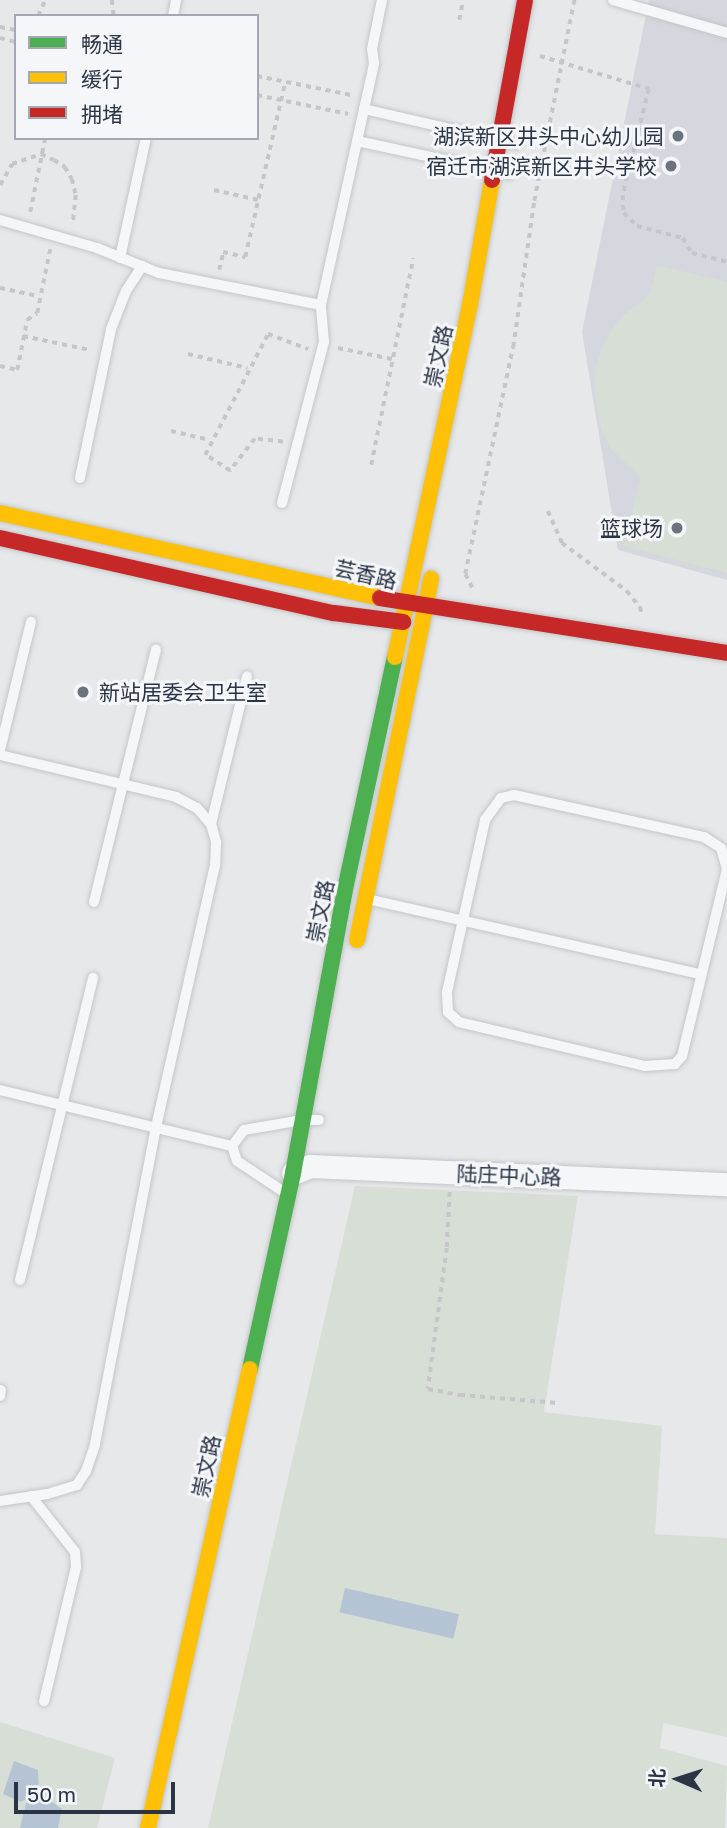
<!DOCTYPE html>
<meta charset="utf-8">
<style>
body{margin:0}
#map{position:relative;width:727px;height:1828px;overflow:hidden;background:#e6e8ea;font-family:"Golos Text","Noto Sans SC",sans-serif}
div>[style]{position:absolute}
.built>*{inset:0;background:#d4d7dd}
.green>*{inset:0;background:#d6ded6}
.water>*{inset:0;background:#b4c4d5;transform-origin:0 0}
.path>*{height:3.5px;margin-top:-1.75px;transform-origin:0;background:repeating-linear-gradient(90deg,#c5c6ca 0 5px,transparent 0 10px)}
.roads{filter:drop-shadow(0 0 2px #c4c6c8) drop-shadow(0 0 2px #c4c6c8)}
.lane>*{height:10px;margin:-5px;padding:0 5px;transform-origin:5px;border-radius:5px;background:#f5f6f7}
.street>*{height:23px;margin:-11.5px;padding:0 11.5px;transform-origin:11.5px;border-radius:11.5px;background:#f5f6f7}
.fast>*{height:16px;margin:-8px;padding:0 8px;transform-origin:8px;border-radius:8px;background:#4caf50}
.slow>*{height:16px;margin:-8px;padding:0 8px;transform-origin:8px;border-radius:8px;background:#ffc107}
.jam>*{height:16px;margin:-8px;padding:0 8px;transform-origin:8px;border-radius:8px;background:#c62828}
.dots>*{width:19px;height:19px;translate:-50% -50%;box-sizing:border-box;border:4px solid #f4f6f9;border-radius:50%}
span{translate:-50% -50%;white-space:nowrap;text-align:center;line-height:1.15;-webkit-text-stroke:6px #f4f6f9;paint-order:stroke}
.poi-label{font-size:21px;color:#2b3445}
.right{translate:-100% -50%;text-align:right}
.left{translate:0 -50%;text-align:left}
.street-label{font-size:21px;color:#2b3445}
.legend{position:absolute;left:14px;top:14px;width:245px;height:126px;box-sizing:border-box;background:#f4f6f9;border:2px solid #a4a8b1;margin:0;padding:9px 12px;list-style:none;font-size:21px;color:#2b3445}
.legend li{display:flex;align-items:center;gap:14px;height:35px}
.legend b{width:35px;border:2px solid #a4a8b1}
.north{position:absolute;left:643px;top:1744px;width:70px;height:70px;-webkit-text-stroke:5px #f4f6f9;paint-order:stroke;rotate:273deg;font-size:19px;font-weight:700;line-height:28px;text-align:center;color:#2b3445}
.north::after{content:'';display:block;margin:auto;width:24px;height:32px;background:#2b3445;clip-path:polygon(50% 0,100% 100%,50% 72%,0 100%)}
.scale{position:absolute;left:14px;top:1782px;width:161px;height:32px;box-sizing:border-box;border:4px solid #2b3445;border-top:0;padding-left:9px;font-size:21px;line-height:24px;white-space:nowrap;color:#2b3445;-webkit-text-stroke:5px #f4f6f9;paint-order:stroke}
</style>
<div id="map">
<div class="built">
<i style="clip-path:polygon(649px 0,727px 0,727px 580px,618px 550px,582px 332px)"></i>
</div>
<div class="green">
<i style="clip-path:polygon(657px 265px,727px 282px,727px 573px,623px 546px,641px 477px,611px 449px,601px 429px,594px 387px,595px 370px,601px 349px,611px 331px,623px 316px,650px 294px)"></i>
<i style="clip-path:polygon(355px 1186px,578px 1196px,544px 1412px,662px 1426px,655px 1534px,727px 1538px,727px 1737px,663px 1723px,660px 1748px,727px 1766px,725px 1828px,208px 1828px)"></i>
<i style="clip-path:polygon(0 1722px,115px 1758px,97px 1828px,0 1828px)"></i>
</div>
<div class="water">
<i style="left:345px;top:1588px;width:117px;height:25px;rotate:13deg"></i>
<i style="clip-path:polygon(14px 1761px,38px 1770px,39px 1792px,21px 1802px,3px 1794px)"></i>
<i style="clip-path:polygon(42px 1795px,62px 1809px,58px 1828px,20px 1828px,26px 1803px)"></i>
</div>
<div class="path">
<i style="left:112px;top:0;width:16px;rotate:83deg"></i>
<i style="left:38px;top:16px;width:17px;rotate:-66deg"></i>
<i style="left:459px;top:20px;width:20px;rotate:-79deg"></i>
<i style="left:0;top:27px;width:16px;rotate:11deg"></i>
<i style="left:0;top:38px;width:16px;rotate:14deg"></i>
<i style="left:540px;top:56px;width:114px;rotate:16.8deg"></i>
<i style="left:649px;top:89px;width:109px;rotate:103.8deg"></i>
<i style="left:623px;top:195px;width:18px;rotate:87deg"></i>
<i style="left:624px;top:213px;width:18px;rotate:45deg"></i>
<i style="left:637px;top:226px;width:48px;rotate:14.6deg"></i>
<i style="left:683px;top:238px;width:17px;rotate:59deg"></i>
<i style="left:692px;top:253px;width:36px;rotate:14deg"></i>
<i style="left:257px;top:76px;width:96px;rotate:11.4deg"></i>
<i style="left:257px;top:95px;width:93px;rotate:11.8deg"></i>
<i style="left:0;top:185px;width:24px;rotate:-60deg"></i>
<i style="left:12px;top:164px;width:31px;rotate:-19deg"></i>
<i style="left:41px;top:154px;width:14px;rotate:25deg"></i>
<i style="left:54px;top:160px;width:13px;rotate:32deg"></i>
<i style="left:65px;top:167px;width:14px;rotate:60deg"></i>
<i style="left:72px;top:179px;width:16px;rotate:76deg"></i>
<i style="left:76px;top:195px;width:30px;rotate:96deg"></i>
<i style="left:214px;top:190px;width:45px;rotate:12.8deg"></i>
<i style="left:30px;top:212px;width:76px;rotate:-78.5deg"></i>
<i style="left:219px;top:270px;width:18px;rotate:-77deg"></i>
<i style="left:223px;top:252px;width:23px;rotate:13deg"></i>
<i style="left:245px;top:257px;width:180px;rotate:-77.1deg"></i>
<i style="left:0;top:288px;width:40px;rotate:12deg"></i>
<i style="left:23px;top:336px;width:68px;rotate:11.8deg"></i>
<i style="left:338px;top:348px;width:55px;rotate:11.5deg"></i>
<i style="left:188px;top:354px;width:61px;rotate:13.3deg"></i>
<i style="left:0;top:366px;width:17px;rotate:13deg"></i>
<i style="left:17px;top:370px;width:51px;rotate:-78.7deg"></i>
<i style="left:27px;top:320px;width:12px;rotate:-35deg"></i>
<i style="left:37px;top:313px;width:65px;rotate:-78.5deg"></i>
<i style="left:171px;top:431px;width:40px;rotate:13deg"></i>
<i style="left:283px;top:442px;width:28px;rotate:-174deg"></i>
<i style="left:255px;top:439px;width:41px;rotate:128deg"></i>
<i style="left:230px;top:471px;width:30px;rotate:-147deg"></i>
<i style="left:205px;top:455px;width:136px;rotate:-62.5deg"></i>
<i style="left:268px;top:334px;width:43px;rotate:20.6deg"></i>
<i style="left:371px;top:465px;width:211px;rotate:-78.5deg"></i>
<i style="left:548px;top:511px;width:35px;rotate:66deg"></i>
<i style="left:562px;top:543px;width:81px;rotate:36.4deg"></i>
<i style="left:627px;top:591px;width:21px;rotate:51deg"></i>
<i style="left:640px;top:607px;width:9px;rotate:72deg"></i>
<i style="left:472px;top:588px;width:16px;rotate:-117deg"></i>
<i style="left:465px;top:574px;width:232px;rotate:-78.1deg"></i>
<i style="left:513px;top:347px;width:148px;rotate:-81.8deg"></i>
<i style="left:534px;top:201px;width:205px;rotate:-78.7deg"></i>
<i style="left:450px;top:1192px;width:56px;rotate:93.1deg"></i>
<i style="left:447px;top:1248px;width:142px;rotate:97.7deg"></i>
<i style="left:428px;top:1389px;width:33px;rotate:11deg"></i>
<i style="left:460px;top:1395px;width:98px;rotate:4.7deg"></i>
</div>
<div class="roads">
<div class="lane">
<i style="left:613px;top:0;width:119px;rotate:16.1deg"></i>
<i style="left:173px;top:16px;width:16px;rotate:-79deg"></i>
<i style="left:364px;top:109px;width:156px;rotate:13deg"></i>
<i style="left:357px;top:141px;width:157px;rotate:12.2deg"></i>
<i style="left:0;top:220px;width:101px;rotate:16.1deg"></i>
<i style="left:97px;top:248px;width:67px;rotate:22deg"></i>
<i style="left:159px;top:273px;width:165px;rotate:11.2deg"></i>
<i style="left:321px;top:305px;width:248px;rotate:-77.6deg"></i>
<i style="left:374px;top:63px;width:14px;rotate:-98deg"></i>
<i style="left:372px;top:49px;width:50px;rotate:-78.5deg"></i>
<i style="left:120px;top:258px;width:123px;rotate:-77.8deg"></i>
<i style="left:80px;top:478px;width:152px;rotate:-78.2deg"></i>
<i style="left:111px;top:329px;width:41px;rotate:-68.5deg"></i>
<i style="left:126px;top:291px;width:30px;rotate:-57deg"></i>
<i style="left:282px;top:503px;width:166px;rotate:-75.4deg"></i>
<i style="left:324px;top:342px;width:37px;rotate:-95deg"></i>
<i style="left:0;top:750px;width:132px;rotate:-76.4deg"></i>
<i style="left:0;top:755px;width:181px;rotate:13.4deg"></i>
<i style="left:176px;top:797px;width:24px;rotate:28deg"></i>
<i style="left:197px;top:808px;width:21px;rotate:49deg"></i>
<i style="left:211px;top:824px;width:19px;rotate:74deg"></i>
<i style="left:216px;top:842px;width:23px;rotate:92deg"></i>
<i style="left:215px;top:865px;width:269px;rotate:102.7deg"></i>
<i style="left:156px;top:1127px;width:324px;rotate:100.9deg"></i>
<i style="left:95px;top:1445px;width:28px;rotate:109deg"></i>
<i style="left:86px;top:1471px;width:17px;rotate:123deg"></i>
<i style="left:77px;top:1485px;width:31px;rotate:163deg"></i>
<i style="left:47px;top:1494px;width:48px;rotate:171.5deg"></i>
<i style="left:514px;top:795px;width:195px;rotate:12.5deg"></i>
<i style="left:704px;top:837px;width:20px;rotate:33deg"></i>
<i style="left:721px;top:848px;width:22px;rotate:74deg"></i>
<i style="left:727px;top:869px;width:192px;rotate:103.5deg"></i>
<i style="left:682px;top:1056px;width:11px;rotate:131deg"></i>
<i style="left:675px;top:1064px;width:30px;rotate:176deg"></i>
<i style="left:645px;top:1066px;width:191px;rotate:-166.7deg"></i>
<i style="left:459px;top:1022px;width:15px;rotate:-138deg"></i>
<i style="left:448px;top:1012px;width:20px;rotate:-93deg"></i>
<i style="left:447px;top:992px;width:176px;rotate:-77.5deg"></i>
<i style="left:485px;top:820px;width:27px;rotate:-54deg"></i>
<i style="left:501px;top:798px;width:13px;rotate:-13deg"></i>
<i style="left:211px;top:824px;width:152px;rotate:-76.3deg"></i>
<i style="left:367px;top:899px;width:342px;rotate:12.7deg"></i>
<i style="left:94px;top:902px;width:260px;rotate:-76.2deg"></i>
<i style="left:0;top:1090px;width:239px;rotate:13.6deg"></i>
<i style="left:284px;top:1192px;width:56px;rotate:-146.6deg"></i>
<i style="left:237px;top:1161px;width:16px;rotate:-108deg"></i>
<i style="left:232px;top:1146px;width:20px;rotate:-53deg"></i>
<i style="left:244px;top:1130px;width:59px;rotate:-9.8deg"></i>
<i style="left:302px;top:1120px;width:17px"></i>
<i style="left:20px;top:1280px;width:311px;rotate:-76.4deg"></i>
<i style="left:0;top:1396px;width:6px;rotate:-81deg"></i>
<i style="left:31px;top:1496px;width:71px;rotate:51.8deg"></i>
<i style="left:75px;top:1552px;width:15px;rotate:86deg"></i>
<i style="left:76px;top:1567px;width:138px;rotate:103.4deg"></i>
</div>
<div class="street">
<i style="left:293px;top:1173px;width:18px;rotate:-22deg"></i>
<i style="left:310px;top:1166px;width:417px;rotate:2.5deg"></i>
</div>
<div class="fast">
<i style="left:250px;top:1369px;width:201px;rotate:-77.6deg"></i>
<i style="left:293px;top:1173px;width:284px;rotate:-79.6deg"></i>
<i style="left:344px;top:894px;width:242px;rotate:-77.9deg"></i>
</div>
<div class="slow">
<i style="left:0;top:513px;width:389px;rotate:12.6deg"></i>
<i style="left:395px;top:657px;width:360px;rotate:-78deg"></i>
<i style="left:470px;top:305px;width:127px;rotate:-80deg"></i>
<i style="left:357px;top:940px;width:369px;rotate:-78.4deg"></i>
<i style="left:148px;top:1828px;width:470px;rotate:-77.5deg"></i>
</div>
<div class="jam">
<i style="left:492px;top:180px;width:183px;rotate:-79.6deg"></i>
<i style="left:0;top:538px;width:342px;rotate:12.7deg"></i>
<i style="left:334px;top:613px;width:70px;rotate:7.4deg"></i>
<i style="left:380px;top:598px;width:351px;rotate:9deg"></i>
</div>
</div>
<div class="dots">
<i style="left:678px;top:136px;background:#6c737f"></i>
<i style="left:671px;top:166px;background:#6c737f"></i>
<i style="left:677px;top:528px;background:#6c737f"></i>
<i style="left:83px;top:692px;background:#6c737f"></i>
</div>
<div class="poi-label">
<span class="right" style="left:664px;top:136px">湖滨新区井头中心幼儿园</span>
<span class="right" style="left:657px;top:166px">宿迁市湖滨新区井头学校</span>
<span class="right" style="left:663px;top:528px">篮球场</span>
<span class="left" style="left:99px;top:692px">新站居委会卫生室</span>
</div>
<div class="street-label">
<span style="left:438px;top:356px;rotate:-78deg">崇文路</span>
<span style="left:366px;top:574px;rotate:13deg">芸香路</span>
<span style="left:320px;top:911px;rotate:-79deg">崇文路</span>
<span style="left:509px;top:1175px;rotate:2deg">陆庄中心路</span>
<span style="left:206px;top:1466px;rotate:-78deg">崇文路</span>
</div>
<ul class="legend">
<li><b style="height:9px;background:#4caf50"></b>畅通</li>
<li><b style="height:9px;background:#ffc107"></b>缓行</li>
<li><b style="height:9px;background:#c62828"></b>拥堵</li>
</ul>
<div class="north">北</div>
<div class="scale">50 m</div>
</div>
